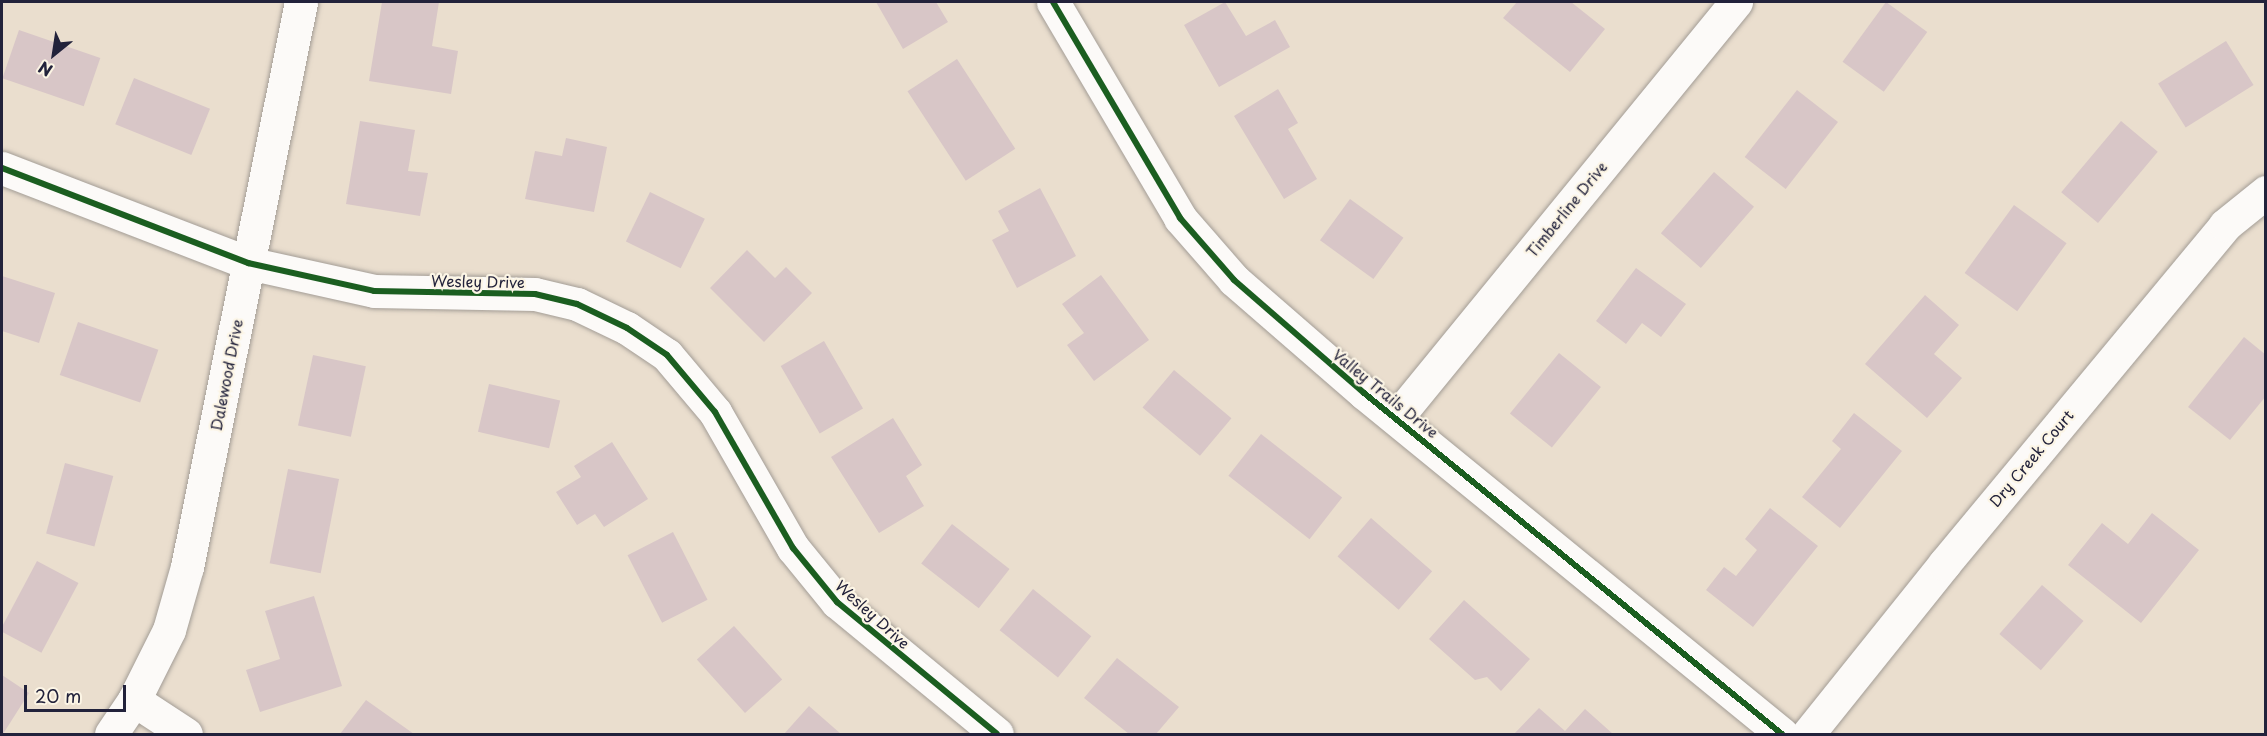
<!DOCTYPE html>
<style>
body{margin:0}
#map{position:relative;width:2267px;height:736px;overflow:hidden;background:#eadece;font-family:"Playpen Sans",sans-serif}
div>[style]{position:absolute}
.building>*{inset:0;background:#d8c6c7;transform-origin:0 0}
.roads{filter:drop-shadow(0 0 2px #a39d96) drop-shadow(0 0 2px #a39d96)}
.street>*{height:33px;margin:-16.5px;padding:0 16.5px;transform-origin:16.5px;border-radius:16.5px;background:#fcfaf8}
.cycleway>*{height:6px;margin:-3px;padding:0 3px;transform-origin:3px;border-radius:3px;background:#1b5e20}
span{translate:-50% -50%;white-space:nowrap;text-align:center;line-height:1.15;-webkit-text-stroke:4.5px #fcf5e5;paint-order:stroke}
.street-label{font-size:15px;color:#22223b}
.frame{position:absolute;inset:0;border:3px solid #22223b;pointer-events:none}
.north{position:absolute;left:24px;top:24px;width:60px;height:60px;-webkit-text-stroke:4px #fcf5e5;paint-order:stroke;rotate:210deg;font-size:16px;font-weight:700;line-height:24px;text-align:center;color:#22223b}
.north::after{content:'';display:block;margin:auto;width:21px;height:27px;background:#22223b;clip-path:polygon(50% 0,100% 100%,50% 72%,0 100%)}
.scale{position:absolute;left:24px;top:685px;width:102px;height:27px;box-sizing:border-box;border:3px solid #22223b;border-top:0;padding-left:8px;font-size:18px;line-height:21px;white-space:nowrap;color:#22223b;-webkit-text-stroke:4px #fcf5e5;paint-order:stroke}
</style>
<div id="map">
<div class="building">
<i style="clip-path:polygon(382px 2px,439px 2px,432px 46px,458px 51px,451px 94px,369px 81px)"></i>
<i style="clip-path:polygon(876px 2px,936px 2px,948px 22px,903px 49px)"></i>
<i style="clip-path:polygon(1225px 2px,1246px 36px,1275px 20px,1290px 47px,1219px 87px,1184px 25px)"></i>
<i style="clip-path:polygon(1517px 2px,1571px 2px,1605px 29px,1570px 72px,1503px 18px)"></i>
<i style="left:1886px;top:2px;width:51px;height:74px;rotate:36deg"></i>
<i style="left:19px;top:30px;width:86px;height:51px;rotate:19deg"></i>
<i style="left:2226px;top:41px;width:52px;height:80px;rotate:58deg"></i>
<i style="left:957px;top:59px;width:107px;height:59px;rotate:57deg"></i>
<i style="left:134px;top:78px;width:82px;height:50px;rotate:22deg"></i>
<i style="clip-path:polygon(1278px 89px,1298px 123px,1288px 129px,1317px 179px,1284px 199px,1234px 116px)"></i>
<i style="left:1797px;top:90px;width:52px;height:85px;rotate:38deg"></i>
<i style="clip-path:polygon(360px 121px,415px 130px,408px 171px,428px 173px,420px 216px,346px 204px)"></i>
<i style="left:2121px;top:121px;width:48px;height:93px;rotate:40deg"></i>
<i style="clip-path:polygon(566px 138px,607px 147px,594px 212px,525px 199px,535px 151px,562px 156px)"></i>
<i style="left:1714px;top:172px;width:53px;height:81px;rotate:41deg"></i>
<i style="clip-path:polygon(1040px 188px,1076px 256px,1017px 288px,992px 240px,1009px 231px,998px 211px)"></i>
<i style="left:650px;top:192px;width:61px;height:55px;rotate:26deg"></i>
<i style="left:1350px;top:199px;width:66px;height:51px;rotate:36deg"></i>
<i style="left:2014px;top:205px;width:65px;height:84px;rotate:36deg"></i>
<i style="clip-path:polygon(747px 250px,775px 278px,786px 267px,812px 293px,764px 342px,710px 288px)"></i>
<i style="clip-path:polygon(1636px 268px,1686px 304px,1661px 337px,1642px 323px,1626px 344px,1596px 321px)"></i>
<i style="clip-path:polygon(1101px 275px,1149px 340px,1094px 381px,1067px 345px,1084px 333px,1062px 304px)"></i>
<i style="clip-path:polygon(2px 276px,55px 293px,39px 343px,2px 331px)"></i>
<i style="clip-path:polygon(1925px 295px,1959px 325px,1934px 354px,1962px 378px,1927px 418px,1865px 364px)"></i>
<i style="left:78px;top:322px;width:85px;height:56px;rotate:19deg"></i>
<i style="clip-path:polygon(2244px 337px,2266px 355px,2266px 396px,2230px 440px,2188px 407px)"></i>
<i style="left:824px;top:341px;width:78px;height:50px;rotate:60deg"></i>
<i style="left:1559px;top:353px;width:54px;height:78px;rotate:39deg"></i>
<i style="left:313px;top:355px;width:54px;height:72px;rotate:12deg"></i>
<i style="left:1174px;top:370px;width:75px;height:49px;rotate:40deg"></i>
<i style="left:489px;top:384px;width:73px;height:49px;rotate:13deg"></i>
<i style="clip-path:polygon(1854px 413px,1902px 451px,1840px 528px,1802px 497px,1841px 449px,1832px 441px)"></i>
<i style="clip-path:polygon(893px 418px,922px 465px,906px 476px,924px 506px,879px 533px,831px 457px)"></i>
<i style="left:1261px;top:434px;width:103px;height:53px;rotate:38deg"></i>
<i style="clip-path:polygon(612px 442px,648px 499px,604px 527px,595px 514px,577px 525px,556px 492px,581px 477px,574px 466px)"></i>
<i style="left:65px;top:463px;width:50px;height:73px;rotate:15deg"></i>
<i style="left:288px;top:469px;width:52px;height:96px;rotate:11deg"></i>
<i style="clip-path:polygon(1770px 508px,1818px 546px,1753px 627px,1706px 590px,1724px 567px,1736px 576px,1757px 550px,1745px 539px)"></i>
<i style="clip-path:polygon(2152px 513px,2199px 550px,2141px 623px,2068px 565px,2102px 523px,2128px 544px)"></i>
<i style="left:1371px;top:518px;width:81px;height:51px;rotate:41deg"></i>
<i style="left:952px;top:524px;width:73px;height:50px;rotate:38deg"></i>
<i style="left:673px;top:532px;width:76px;height:51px;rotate:63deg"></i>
<i style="left:37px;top:561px;width:47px;height:79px;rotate:28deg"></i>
<i style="left:2042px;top:585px;width:55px;height:65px;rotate:41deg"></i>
<i style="left:1033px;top:589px;width:75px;height:53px;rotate:39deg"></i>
<i style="clip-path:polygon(314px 596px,342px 686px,260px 712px,246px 670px,280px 659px,265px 611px)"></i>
<i style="clip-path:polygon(1464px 600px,1530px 659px,1501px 691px,1487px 677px,1475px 680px,1429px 639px)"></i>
<i style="left:734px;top:626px;width:72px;height:50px;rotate:48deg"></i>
<i style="clip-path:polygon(1117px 658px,1179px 707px,1156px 734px,1129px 734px,1084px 698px)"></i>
<i style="clip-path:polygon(2px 675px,29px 693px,3px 734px,2px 734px)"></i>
<i style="clip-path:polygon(366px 700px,414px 734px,340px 734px)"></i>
<i style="clip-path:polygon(809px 706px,841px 734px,784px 734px)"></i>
<i style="clip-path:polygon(1539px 708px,1565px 731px,1585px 709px,1613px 734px,1514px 734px)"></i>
</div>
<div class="roads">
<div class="street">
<i style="left:1053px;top:2px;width:251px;rotate:59.5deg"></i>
<i style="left:1180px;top:218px;width:82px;rotate:48.9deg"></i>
<i style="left:1234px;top:280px;width:172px;rotate:41deg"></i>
<i style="left:1364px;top:393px;width:539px;rotate:39.21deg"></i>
<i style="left:2px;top:168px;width:264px;rotate:21.1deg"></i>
<i style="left:248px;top:263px;width:129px;rotate:12.5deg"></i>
<i style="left:374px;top:291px;width:161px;rotate:1.1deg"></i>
<i style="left:535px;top:294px;width:43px;rotate:13.4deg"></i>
<i style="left:577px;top:304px;width:55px;rotate:25.6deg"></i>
<i style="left:627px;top:328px;width:48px;rotate:34deg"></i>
<i style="left:667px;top:355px;width:75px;rotate:49.9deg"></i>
<i style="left:715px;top:412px;width:157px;rotate:60.2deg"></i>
<i style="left:793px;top:548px;width:70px;rotate:50.8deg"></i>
<i style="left:837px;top:602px;width:207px;rotate:39.5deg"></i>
<i style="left:1397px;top:417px;width:536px;rotate:-50.76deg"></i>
<i style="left:134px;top:700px;width:62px;rotate:33.2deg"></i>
<i style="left:111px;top:734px;width:41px;rotate:-55.9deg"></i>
<i style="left:134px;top:700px;width:78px;rotate:-63.4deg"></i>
<i style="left:169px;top:630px;width:66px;rotate:-74.1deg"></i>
<i style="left:187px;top:567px;width:576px;rotate:-78.59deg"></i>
<i style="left:1808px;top:734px;width:218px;rotate:-51.3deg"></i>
<i style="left:1944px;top:564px;width:440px;rotate:-50.3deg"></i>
<i style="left:2225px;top:225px;width:53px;rotate:-38.8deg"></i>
</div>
</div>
<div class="cycleway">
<i style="left:1053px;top:2px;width:251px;rotate:59.5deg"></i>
<i style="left:1180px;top:218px;width:82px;rotate:48.9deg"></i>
<i style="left:1234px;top:280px;width:172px;rotate:41deg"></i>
<i style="left:1364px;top:393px;width:539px;rotate:39.21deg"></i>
<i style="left:2px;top:168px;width:264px;rotate:21.1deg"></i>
<i style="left:248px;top:263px;width:129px;rotate:12.5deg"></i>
<i style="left:374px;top:291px;width:161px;rotate:1.1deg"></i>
<i style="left:535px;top:294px;width:43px;rotate:13.4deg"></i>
<i style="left:577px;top:304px;width:55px;rotate:25.6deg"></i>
<i style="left:627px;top:328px;width:48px;rotate:34deg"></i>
<i style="left:667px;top:355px;width:75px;rotate:49.9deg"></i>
<i style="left:715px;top:412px;width:157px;rotate:60.2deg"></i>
<i style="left:793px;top:548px;width:70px;rotate:50.8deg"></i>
<i style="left:837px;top:602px;width:207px;rotate:39.5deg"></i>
</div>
<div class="street-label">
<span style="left:1566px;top:209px;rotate:-51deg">Timberline Drive</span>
<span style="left:478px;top:281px;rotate:1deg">Wesley Drive</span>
<span style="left:226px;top:375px;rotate:-79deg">Dalewood Drive</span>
<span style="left:1386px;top:393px;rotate:39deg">Valley Trails Drive</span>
<span style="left:2031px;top:458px;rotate:-50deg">Dry Creek Court</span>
<span style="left:873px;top:614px;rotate:42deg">Wesley Drive</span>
</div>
<div class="frame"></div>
<div class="north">N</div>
<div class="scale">20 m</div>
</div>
